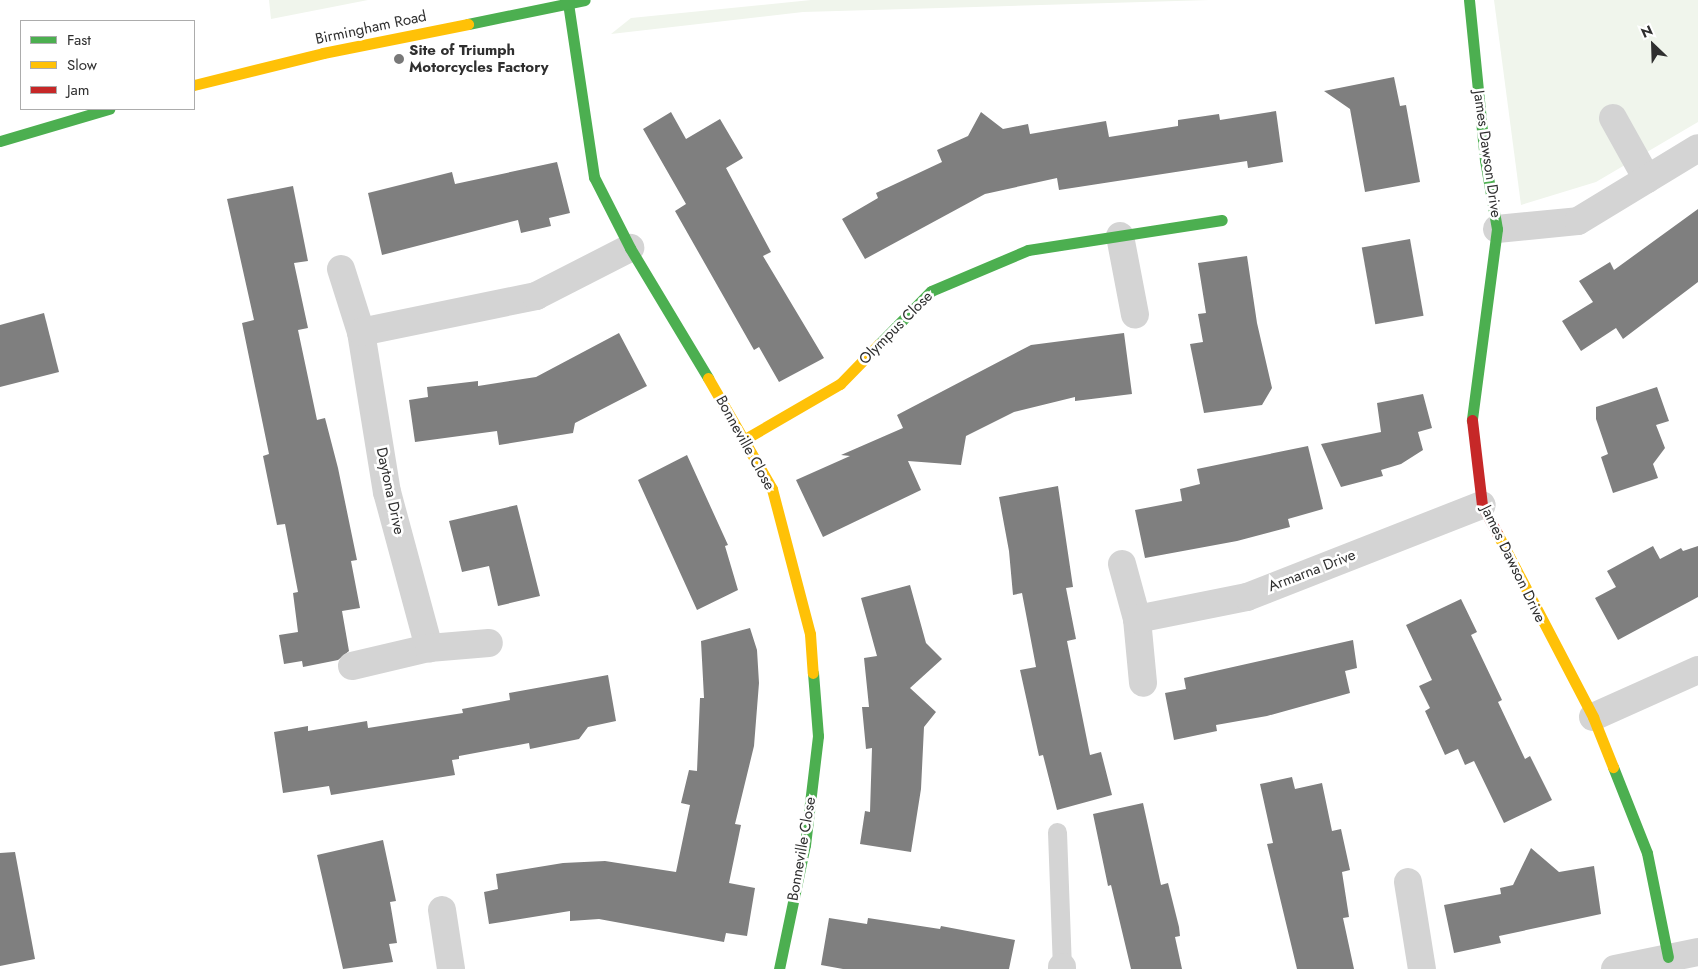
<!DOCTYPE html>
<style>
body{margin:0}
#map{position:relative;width:1698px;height:969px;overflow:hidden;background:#fff;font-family:Jost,sans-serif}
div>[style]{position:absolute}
.green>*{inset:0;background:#f0f5ec}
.building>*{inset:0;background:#7f7f7f;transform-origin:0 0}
.lane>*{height:19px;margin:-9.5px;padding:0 9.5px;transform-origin:9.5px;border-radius:9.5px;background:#d4d4d4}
.street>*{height:28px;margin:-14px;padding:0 14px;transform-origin:14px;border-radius:14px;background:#d4d4d4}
.fast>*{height:11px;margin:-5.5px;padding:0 5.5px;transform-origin:5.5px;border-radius:5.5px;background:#4caf50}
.slow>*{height:11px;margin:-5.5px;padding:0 5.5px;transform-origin:5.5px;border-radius:5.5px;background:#ffc107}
.jam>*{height:11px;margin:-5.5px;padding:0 5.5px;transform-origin:5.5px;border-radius:5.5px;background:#c62828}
.dots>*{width:14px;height:14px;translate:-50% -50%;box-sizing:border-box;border:2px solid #fff;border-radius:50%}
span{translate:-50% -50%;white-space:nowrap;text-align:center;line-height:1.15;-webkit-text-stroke:5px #fff;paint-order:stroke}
.street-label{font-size:15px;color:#2f2f2f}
.poi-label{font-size:15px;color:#2f2f2f;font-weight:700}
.left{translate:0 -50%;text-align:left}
.legend{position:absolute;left:20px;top:20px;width:175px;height:90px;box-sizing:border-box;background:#fff;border:1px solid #acacac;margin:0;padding:6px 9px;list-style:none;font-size:15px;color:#2f2f2f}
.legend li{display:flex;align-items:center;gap:10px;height:25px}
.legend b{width:25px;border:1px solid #acacac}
.north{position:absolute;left:1628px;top:20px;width:50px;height:50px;-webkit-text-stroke:4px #fff;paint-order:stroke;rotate:336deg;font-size:14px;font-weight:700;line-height:20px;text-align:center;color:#2f2f2f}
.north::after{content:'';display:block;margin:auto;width:18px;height:22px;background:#2f2f2f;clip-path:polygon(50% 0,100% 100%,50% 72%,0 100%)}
</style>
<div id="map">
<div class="green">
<i style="clip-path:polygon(269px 0,368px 0,271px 19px)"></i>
<i style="clip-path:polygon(811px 0,1210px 0,803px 12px,611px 34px,631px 18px)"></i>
<i style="clip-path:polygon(1494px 0,1698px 0,1698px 122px,1596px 182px,1521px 205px)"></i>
</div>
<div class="building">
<i style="clip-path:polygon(1394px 77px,1400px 106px,1406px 105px,1420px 182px,1365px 192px,1350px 109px,1324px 91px)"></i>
<i style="clip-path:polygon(1276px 111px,1283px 162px,1248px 168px,1247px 161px,1059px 190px,1057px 178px,985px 194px,865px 259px,842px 219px,878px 198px,876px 193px,942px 162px,937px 150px,968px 136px,981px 112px,1003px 129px,1028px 124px,1030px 134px,1106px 121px,1109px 137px,1178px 126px,1178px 120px,1219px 114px,1220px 120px)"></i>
<i style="clip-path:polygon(671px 112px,686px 139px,720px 119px,743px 158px,726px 168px,771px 252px,763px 256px,824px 358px,779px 382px,759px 347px,754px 350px,675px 211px,686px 204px,643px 129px)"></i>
<i style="clip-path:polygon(557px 162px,570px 213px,549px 218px,551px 226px,521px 233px,518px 220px,382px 255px,368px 193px,452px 172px,455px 184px)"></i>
<i style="clip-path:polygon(293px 186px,308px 261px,294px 263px,308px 328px,298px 330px,317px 420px,325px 418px,338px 468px,357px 560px,351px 561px,360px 608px,342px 611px,349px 651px,338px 660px,303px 667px,302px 661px,284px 664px,279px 635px,298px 632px,293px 593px,298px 592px,285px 524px,277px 525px,263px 456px,269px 454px,242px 323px,254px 320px,227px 199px)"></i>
<i style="clip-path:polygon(1698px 209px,1698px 282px,1623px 339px,1616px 328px,1581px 351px,1562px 321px,1593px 302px,1579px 281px,1610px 262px,1614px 270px)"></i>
<i style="left:1410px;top:239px;width:78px;height:49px;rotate:80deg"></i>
<i style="clip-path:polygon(1247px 256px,1257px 323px,1272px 388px,1262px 405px,1204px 413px,1190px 344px,1203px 342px,1198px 314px,1206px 313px,1198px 263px)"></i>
<i style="clip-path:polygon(44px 313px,59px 372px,0 387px,0 325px)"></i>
<i style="clip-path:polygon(619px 333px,647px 386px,575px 423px,573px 433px,499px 445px,497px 431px,415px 442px,409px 400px,428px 397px,427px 387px,478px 381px,478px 386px,536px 377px)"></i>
<i style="clip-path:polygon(1124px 333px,1132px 394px,1075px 401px,1075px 397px,1014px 412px,966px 436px,961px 465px,908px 461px,921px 490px,823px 537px,796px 480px,850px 456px,841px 455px,903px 428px,897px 415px,1031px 345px)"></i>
<i style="clip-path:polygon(1657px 387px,1669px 421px,1656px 425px,1665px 448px,1653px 464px,1658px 478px,1613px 493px,1601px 457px,1608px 454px,1596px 419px,1596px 407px)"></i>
<i style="clip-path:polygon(1423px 394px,1432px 428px,1418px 432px,1423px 450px,1401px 464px,1381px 470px,1383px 476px,1341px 487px,1321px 444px,1381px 432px,1377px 403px)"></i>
<i style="clip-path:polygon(1308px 446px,1323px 509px,1288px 519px,1290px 527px,1237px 541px,1145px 558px,1135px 510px,1182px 501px,1180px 489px,1200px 484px,1197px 469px)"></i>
<i style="clip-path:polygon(687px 455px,728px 545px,725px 546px,738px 590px,697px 610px,638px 480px)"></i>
<i style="clip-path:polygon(1058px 486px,1073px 587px,1066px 588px,1076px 639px,1067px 641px,1090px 755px,1101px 752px,1112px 795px,1057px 810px,1043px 755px,1039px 756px,1020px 670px,1036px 667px,1022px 593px,1013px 595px,1009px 551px,999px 497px)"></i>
<i style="clip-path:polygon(517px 505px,540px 596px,498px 606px,489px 566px,462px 572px,449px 521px)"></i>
<i style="clip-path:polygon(1653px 546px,1660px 559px,1681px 548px,1683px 551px,1698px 546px,1698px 597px,1618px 640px,1595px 598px,1616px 587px,1607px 571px)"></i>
<i style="clip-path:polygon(910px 585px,926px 643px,942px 659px,910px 688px,936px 712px,924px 727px,921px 789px,911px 852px,860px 844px,865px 811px,870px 812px,872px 748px,866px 749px,862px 707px,869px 707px,864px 658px,877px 656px,861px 598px)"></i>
<i style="clip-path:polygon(1461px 599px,1477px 632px,1471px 635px,1502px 700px,1498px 702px,1525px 759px,1530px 756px,1552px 800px,1504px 823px,1474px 761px,1465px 765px,1458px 749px,1445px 755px,1425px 711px,1430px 708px,1419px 686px,1432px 680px,1406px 625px)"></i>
<i style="clip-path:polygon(750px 628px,757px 650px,759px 683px,754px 746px,735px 824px,741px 825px,729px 883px,755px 888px,747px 936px,726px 933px,724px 942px,599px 919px,570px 921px,570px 911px,489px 924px,484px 892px,498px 889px,496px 874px,563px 863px,605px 861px,676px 872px,690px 805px,681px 803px,689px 770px,697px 771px,700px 698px,704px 698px,701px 641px)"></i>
<i style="clip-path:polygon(1353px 640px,1357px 668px,1345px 671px,1350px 693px,1267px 716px,1216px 725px,1217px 731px,1174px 740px,1165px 693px,1186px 689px,1184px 678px)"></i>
<i style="clip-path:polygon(608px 675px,616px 721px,588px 727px,579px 739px,530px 749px,529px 743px,459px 756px,459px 759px,452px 760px,455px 775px,331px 795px,329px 786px,283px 793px,274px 732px,308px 726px,308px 731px,367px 721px,368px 728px,463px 713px,462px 709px,510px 700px,509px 693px)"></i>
<i style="clip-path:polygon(1292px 777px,1295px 789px,1322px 783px,1332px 831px,1341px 829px,1350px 870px,1342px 872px,1349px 917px,1343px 918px,1354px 969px,1297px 969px,1267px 844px,1273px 843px,1260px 784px)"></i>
<i style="clip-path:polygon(1143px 803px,1161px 885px,1168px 883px,1179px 927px,1180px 936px,1175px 937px,1182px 969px,1131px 969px,1111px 885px,1108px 886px,1093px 814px)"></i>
<i style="clip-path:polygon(383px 840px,396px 901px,390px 902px,397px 943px,389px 944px,393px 962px,343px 969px,317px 855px)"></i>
<i style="clip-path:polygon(1531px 848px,1559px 872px,1594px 866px,1601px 914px,1499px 936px,1501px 943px,1454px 953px,1444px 905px,1501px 894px,1500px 888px,1513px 885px)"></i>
<i style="clip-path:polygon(15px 852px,35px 959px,0 966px,0 853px)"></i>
<i style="clip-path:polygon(829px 918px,867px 924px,868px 918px,940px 929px,941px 926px,1015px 940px,1009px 969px,843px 969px,821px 965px)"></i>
</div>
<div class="lane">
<i style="left:1057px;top:832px;width:135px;rotate:87.9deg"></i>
</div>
<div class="street">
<i style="left:1613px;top:118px;width:70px;rotate:60.9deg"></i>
<i style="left:1497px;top:229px;width:81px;rotate:-5.6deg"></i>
<i style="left:1578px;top:221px;width:140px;rotate:-31.3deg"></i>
<i style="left:1120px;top:236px;width:80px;rotate:79.2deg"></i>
<i style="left:341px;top:269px;width:66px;rotate:72.4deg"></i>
<i style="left:361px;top:332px;width:162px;rotate:80.8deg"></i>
<i style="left:387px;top:492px;width:162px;rotate:74.9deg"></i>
<i style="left:361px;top:332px;width:179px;rotate:-11.6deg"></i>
<i style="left:536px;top:296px;width:106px;rotate:-27.1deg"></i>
<i style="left:1122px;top:564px;width:57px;rotate:74.7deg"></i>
<i style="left:1137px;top:619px;width:64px;rotate:84.6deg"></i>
<i style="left:1137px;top:619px;width:112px;rotate:-11.3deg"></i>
<i style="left:1247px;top:597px;width:252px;rotate:-21.4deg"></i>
<i style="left:352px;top:666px;width:79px;rotate:-13.2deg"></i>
<i style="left:429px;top:648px;width:60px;rotate:-4.8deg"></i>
<i style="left:1593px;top:717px;width:115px;rotate:-24.1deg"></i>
<i style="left:1408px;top:882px;width:88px;rotate:80.9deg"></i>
<i style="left:442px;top:910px;width:60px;rotate:81.3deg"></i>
<i style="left:1062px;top:967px;width:2px;rotate:90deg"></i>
<i style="left:1615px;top:969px;width:85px;rotate:-11.6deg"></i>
</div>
<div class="fast">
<i style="left:1469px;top:0;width:161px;rotate:84.3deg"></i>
<i style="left:1485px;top:160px;width:70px;rotate:80.1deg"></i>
<i style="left:1497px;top:229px;width:193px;rotate:97.5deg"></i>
<i style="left:568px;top:3px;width:176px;rotate:81.5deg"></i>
<i style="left:594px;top:177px;width:80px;rotate:63.1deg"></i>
<i style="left:630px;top:248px;width:152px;rotate:59deg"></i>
<i style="left:468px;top:24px;width:119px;rotate:-11.6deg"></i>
<i style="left:0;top:141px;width:114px;rotate:-16.4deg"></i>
<i style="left:879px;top:344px;width:74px;rotate:-45.5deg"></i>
<i style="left:931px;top:291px;width:105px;rotate:-22.9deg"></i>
<i style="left:1028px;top:250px;width:196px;rotate:-8.8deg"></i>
<i style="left:1613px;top:767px;width:92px;rotate:68.4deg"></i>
<i style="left:1647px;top:853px;width:106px;rotate:78.6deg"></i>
<i style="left:779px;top:969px;width:127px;rotate:-78.2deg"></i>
<i style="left:805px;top:845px;width:110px;rotate:-83.2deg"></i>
<i style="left:818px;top:736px;width:63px;rotate:-94.5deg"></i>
</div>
<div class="slow">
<i style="left:194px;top:85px;width:133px;rotate:-13.9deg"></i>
<i style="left:323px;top:53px;width:148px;rotate:-11.3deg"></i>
<i style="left:708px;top:378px;width:128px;rotate:60deg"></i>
<i style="left:772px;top:489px;width:150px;rotate:75.3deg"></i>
<i style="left:810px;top:634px;width:39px;rotate:86deg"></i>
<i style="left:745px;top:439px;width:110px;rotate:-30.1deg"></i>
<i style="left:840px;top:384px;width:56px;rotate:-45.7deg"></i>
<i style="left:1497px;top:533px;width:208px;rotate:62.4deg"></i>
<i style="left:1593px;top:717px;width:54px;rotate:68.2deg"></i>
</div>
<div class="jam">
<i style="left:1472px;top:420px;width:86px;rotate:83.3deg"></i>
<i style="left:1482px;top:505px;width:32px;rotate:62deg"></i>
</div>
<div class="dots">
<i style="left:399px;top:59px;background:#787878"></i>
</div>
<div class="street-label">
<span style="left:371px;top:28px;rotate:-12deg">Birmingham Road</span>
<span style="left:1487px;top:154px;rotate:82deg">James Dawson Drive</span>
<span style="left:896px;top:328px;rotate:-45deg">Olympus Close</span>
<span style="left:745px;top:443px;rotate:61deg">Bonneville Close</span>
<span style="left:390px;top:491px;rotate:78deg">Daytona Drive</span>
<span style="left:1513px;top:564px;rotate:64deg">James Dawson Drive</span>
<span style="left:1312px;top:571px;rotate:-21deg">Armarna Drive</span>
<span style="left:802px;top:849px;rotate:-80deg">Bonneville Close</span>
</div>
<div class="poi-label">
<span class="left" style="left:409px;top:59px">Site of Triumph<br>Motorcycles Factory</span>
</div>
<ul class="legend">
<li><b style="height:6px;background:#4caf50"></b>Fast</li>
<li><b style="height:6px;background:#ffc107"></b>Slow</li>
<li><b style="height:6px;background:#c62828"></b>Jam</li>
</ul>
<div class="north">N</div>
</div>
